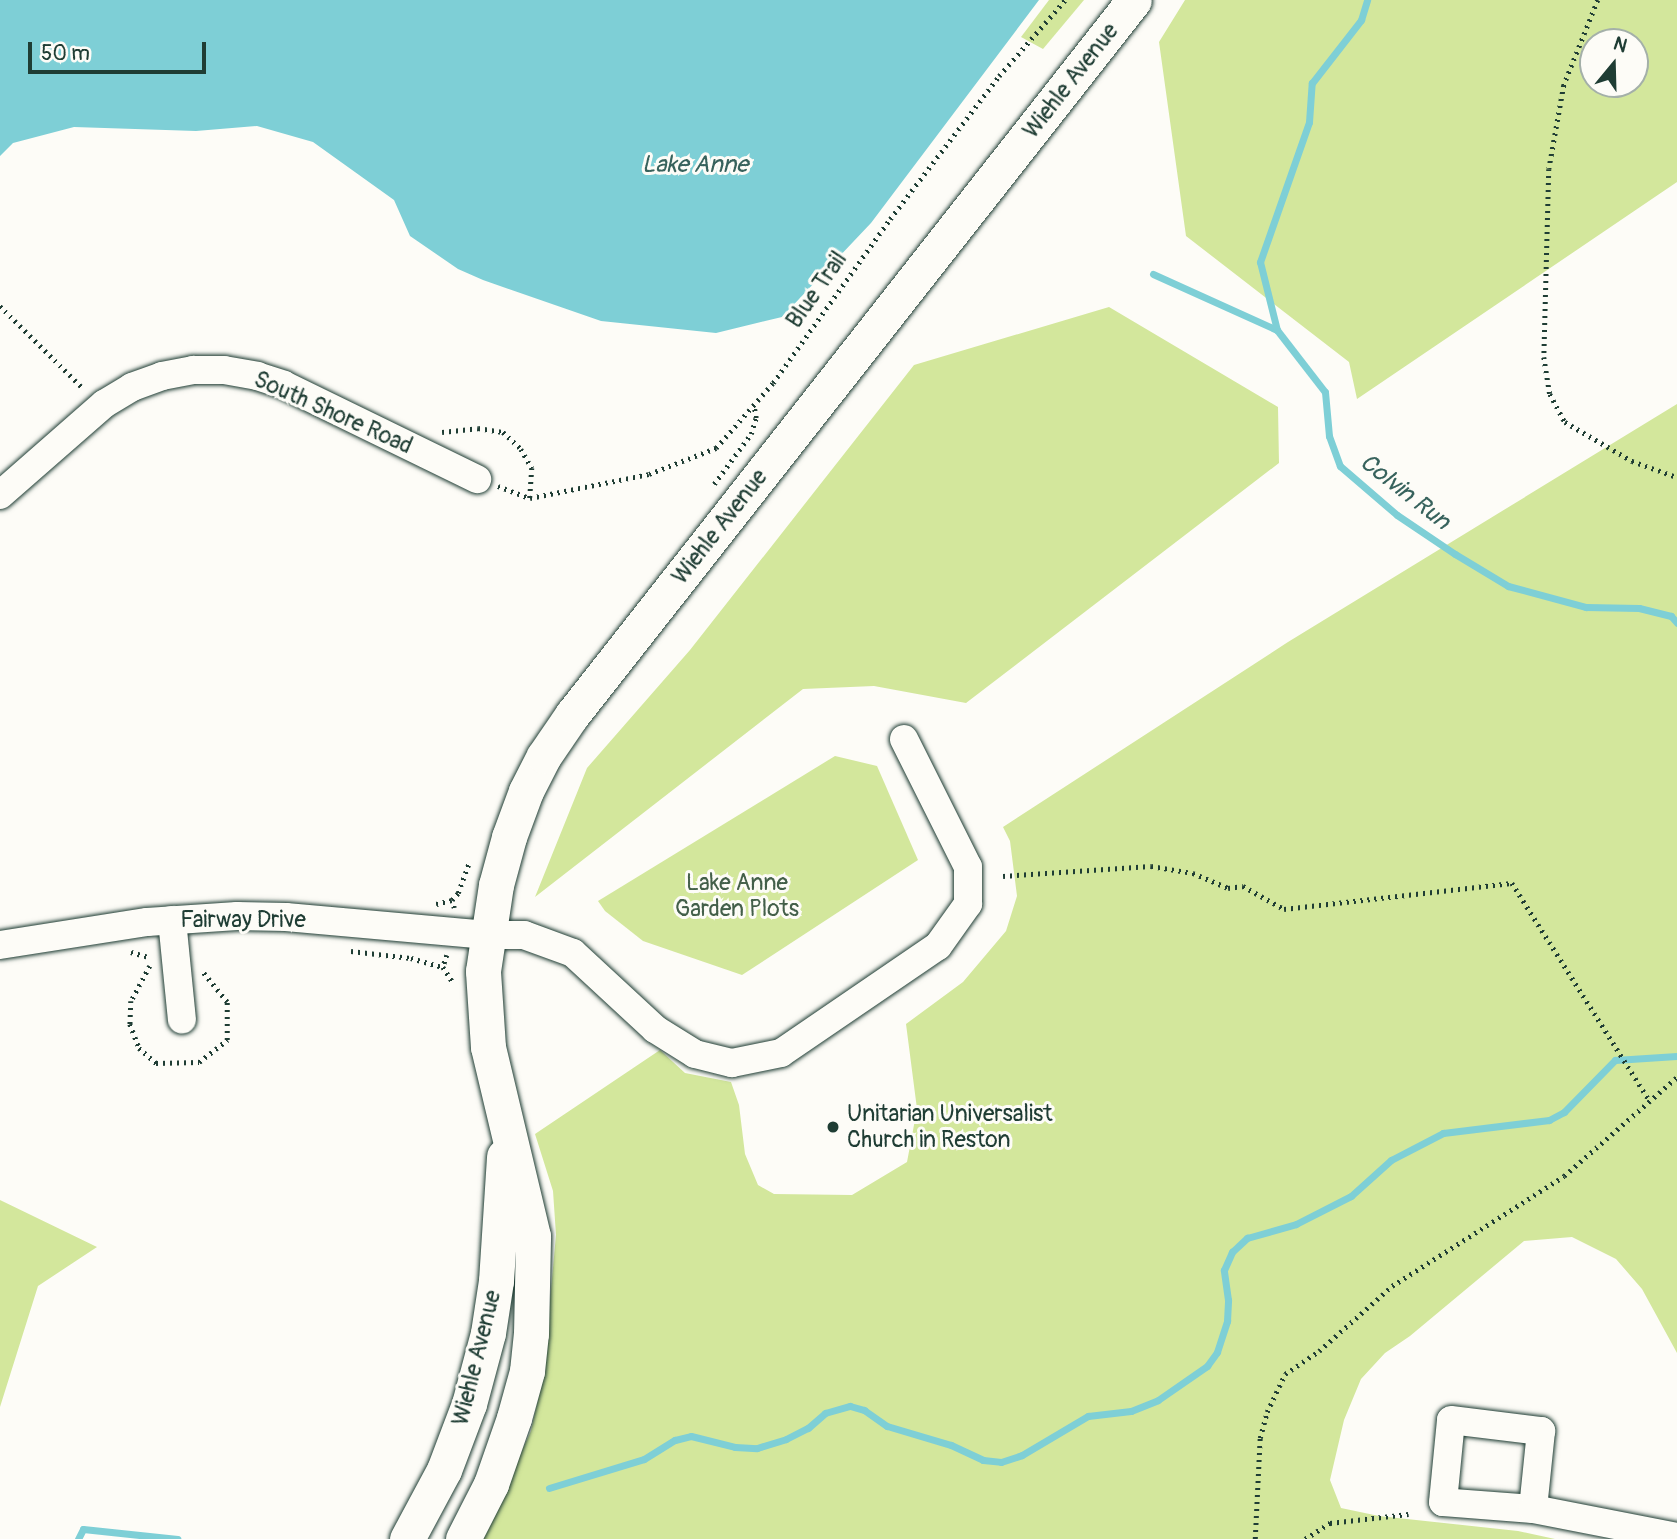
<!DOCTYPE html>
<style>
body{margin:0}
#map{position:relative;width:1677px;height:1539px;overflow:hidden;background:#fdfcf7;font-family:Pangolin,sans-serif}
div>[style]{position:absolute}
.green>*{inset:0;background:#d3e79c}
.water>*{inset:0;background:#7ecfd6}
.stream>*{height:7px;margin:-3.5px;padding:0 3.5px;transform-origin:3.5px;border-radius:3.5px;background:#7ecfd6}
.path>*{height:4.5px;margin-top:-2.25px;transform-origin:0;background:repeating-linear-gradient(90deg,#1f3d34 0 2px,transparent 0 7px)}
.roads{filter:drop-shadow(0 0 2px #1f3d34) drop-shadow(0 0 2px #1f3d34)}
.minor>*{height:28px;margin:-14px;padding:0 14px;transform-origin:14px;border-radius:14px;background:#fdfcf7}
.major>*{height:35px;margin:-17.5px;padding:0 17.5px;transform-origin:17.5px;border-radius:17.5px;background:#fdfcf7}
.dots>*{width:19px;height:19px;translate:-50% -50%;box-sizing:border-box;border:4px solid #fdfcf7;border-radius:50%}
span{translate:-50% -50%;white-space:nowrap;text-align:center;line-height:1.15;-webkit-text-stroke:6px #fdfcf7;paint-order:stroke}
.street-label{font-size:23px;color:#1f3d34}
.park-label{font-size:23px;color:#435f49}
.poi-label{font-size:23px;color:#1f3d34}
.left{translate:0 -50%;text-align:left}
.water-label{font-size:24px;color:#37625c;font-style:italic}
.north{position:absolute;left:1579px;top:28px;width:70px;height:70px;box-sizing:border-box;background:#fdfcf7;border:2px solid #a4b0a9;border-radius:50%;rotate:19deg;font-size:19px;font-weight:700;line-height:28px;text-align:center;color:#1f3d34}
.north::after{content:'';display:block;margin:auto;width:24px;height:32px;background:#1f3d34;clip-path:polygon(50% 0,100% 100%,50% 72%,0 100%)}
.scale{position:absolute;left:28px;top:42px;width:178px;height:32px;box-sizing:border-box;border:4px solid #1f3d34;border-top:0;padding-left:9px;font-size:21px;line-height:24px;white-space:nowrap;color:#1f3d34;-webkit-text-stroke:5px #fdfcf7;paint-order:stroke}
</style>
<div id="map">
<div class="green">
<i style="clip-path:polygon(1049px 0,1084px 0,1043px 49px,1021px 37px)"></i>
<i style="clip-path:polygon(evenodd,1185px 0,1677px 0,1677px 182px,1357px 399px,1349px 362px,1186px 236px,1159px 42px,1185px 0,1593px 42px,1635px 42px,1635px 84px,1593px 84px,1593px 42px)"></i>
<i style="clip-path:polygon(1109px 307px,1278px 407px,1279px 463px,966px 703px,874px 686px,803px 689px,535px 897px,587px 768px,690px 650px,914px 365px)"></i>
<i style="clip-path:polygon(1677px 404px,1677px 1353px,1642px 1289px,1616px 1259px,1572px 1237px,1524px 1241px,1410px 1336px,1385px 1353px,1361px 1379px,1344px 1420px,1330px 1480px,1341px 1508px,1379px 1516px,1518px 1531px,1555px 1539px,481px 1539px,531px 1431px,543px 1377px,556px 1235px,553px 1191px,535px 1134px,660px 1050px,685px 1073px,731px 1082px,739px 1105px,745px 1154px,758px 1185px,774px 1194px,852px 1195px,907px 1162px,917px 1109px,906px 1024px,963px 982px,1006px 931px,1017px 896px,1010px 841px,1003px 827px,1288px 642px)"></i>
<i style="clip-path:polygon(835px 756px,877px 766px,918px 860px,742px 975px,643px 941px,605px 911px,598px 901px)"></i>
<i style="clip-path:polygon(0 1200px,97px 1247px,38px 1286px,0 1407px)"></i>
</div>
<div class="water">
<i style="clip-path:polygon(0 0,1039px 0,871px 223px,782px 317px,716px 333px,601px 321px,483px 280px,458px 269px,410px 236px,394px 200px,313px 142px,257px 126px,196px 131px,74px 127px,13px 143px,0 156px)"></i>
</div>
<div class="stream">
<i style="left:1153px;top:274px;width:136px;rotate:24.3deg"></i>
<i style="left:1277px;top:330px;width:78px;rotate:52.3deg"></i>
<i style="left:1325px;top:392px;width:44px;rotate:84.8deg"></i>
<i style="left:1329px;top:436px;width:32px;rotate:70deg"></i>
<i style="left:1340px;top:466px;width:75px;rotate:40.7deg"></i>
<i style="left:1397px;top:515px;width:70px;rotate:33.9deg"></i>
<i style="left:1455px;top:554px;width:62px;rotate:31.1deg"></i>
<i style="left:1508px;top:586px;width:81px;rotate:15.1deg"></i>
<i style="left:1586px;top:607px;width:53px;rotate:1.1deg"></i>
<i style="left:1639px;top:608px;width:33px;rotate:14deg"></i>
<i style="left:1671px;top:616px;width:9px;rotate:49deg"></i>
<i style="left:1277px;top:330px;width:70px;rotate:-104deg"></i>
<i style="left:1260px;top:262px;width:148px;rotate:-70.7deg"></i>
<i style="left:1309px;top:122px;width:39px;rotate:-86deg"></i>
<i style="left:1312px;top:83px;width:80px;rotate:-52.1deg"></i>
<i style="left:1361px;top:20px;width:21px;rotate:-73deg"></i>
<i style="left:549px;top:1488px;width:99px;rotate:-17deg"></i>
<i style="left:644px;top:1459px;width:36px;rotate:-32deg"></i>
<i style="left:675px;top:1440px;width:16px;rotate:-14deg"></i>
<i style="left:691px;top:1436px;width:45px;rotate:14deg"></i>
<i style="left:735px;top:1447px;width:22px;rotate:3deg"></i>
<i style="left:757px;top:1448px;width:30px;rotate:-17deg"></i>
<i style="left:786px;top:1439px;width:25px;rotate:-27deg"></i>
<i style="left:808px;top:1428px;width:23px;rotate:-41deg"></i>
<i style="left:825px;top:1413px;width:26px;rotate:-16deg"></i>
<i style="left:850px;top:1406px;width:15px;rotate:16deg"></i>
<i style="left:864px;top:1410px;width:28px;rotate:35deg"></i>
<i style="left:887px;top:1426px;width:67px;rotate:16.5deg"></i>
<i style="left:951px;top:1445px;width:35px;rotate:25deg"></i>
<i style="left:983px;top:1460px;width:18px;rotate:6deg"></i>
<i style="left:1001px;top:1462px;width:22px;rotate:-18deg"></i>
<i style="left:1022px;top:1455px;width:77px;rotate:-30.6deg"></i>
<i style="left:1088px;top:1416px;width:43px;rotate:-6.6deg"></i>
<i style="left:1131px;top:1411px;width:29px;rotate:-22deg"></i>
<i style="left:1158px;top:1400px;width:60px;rotate:-34.8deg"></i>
<i style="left:1207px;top:1366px;width:17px;rotate:-54deg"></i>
<i style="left:1217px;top:1352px;width:33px;rotate:-72deg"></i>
<i style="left:1227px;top:1321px;width:21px;rotate:-87deg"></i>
<i style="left:1228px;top:1300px;width:30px;rotate:-98deg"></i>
<i style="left:1224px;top:1270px;width:20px;rotate:-66deg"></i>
<i style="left:1232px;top:1252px;width:21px;rotate:-43deg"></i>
<i style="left:1247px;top:1238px;width:51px;rotate:-15.9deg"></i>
<i style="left:1296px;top:1224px;width:62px;rotate:-27deg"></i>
<i style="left:1351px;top:1196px;width:54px;rotate:-42deg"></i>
<i style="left:1391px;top:1160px;width:59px;rotate:-27.4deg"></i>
<i style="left:1443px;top:1133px;width:107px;rotate:-7deg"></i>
<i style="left:1549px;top:1120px;width:17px;rotate:-28deg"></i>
<i style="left:1564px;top:1112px;width:73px;rotate:-45.6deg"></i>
<i style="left:1615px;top:1060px;width:62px;rotate:-3.7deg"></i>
<i style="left:78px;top:1539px;width:11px;rotate:-63deg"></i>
<i style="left:83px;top:1529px;width:95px;rotate:6.1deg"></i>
</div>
<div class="path">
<i style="left:1598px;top:0;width:92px;rotate:111.8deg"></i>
<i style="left:1564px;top:85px;width:85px;rotate:100.1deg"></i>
<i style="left:1549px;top:169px;width:188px;rotate:91.5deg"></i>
<i style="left:1544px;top:357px;width:37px;rotate:81deg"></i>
<i style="left:1550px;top:394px;width:32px;rotate:62deg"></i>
<i style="left:1565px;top:422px;width:78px;rotate:30.2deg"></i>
<i style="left:1632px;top:461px;width:48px;rotate:19.6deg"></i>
<i style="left:0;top:306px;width:117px;rotate:44.7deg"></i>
<i style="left:442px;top:432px;width:36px;rotate:-6deg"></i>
<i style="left:478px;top:428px;width:25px;rotate:9deg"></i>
<i style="left:503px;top:432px;width:25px;rotate:43deg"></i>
<i style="left:521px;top:449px;width:22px;rotate:60deg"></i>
<i style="left:532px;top:468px;width:30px;rotate:94deg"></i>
<i style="left:714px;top:484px;width:62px;rotate:-53.5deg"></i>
<i style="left:751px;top:434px;width:17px;rotate:-73deg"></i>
<i style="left:756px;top:418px;width:11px;rotate:-100deg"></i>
<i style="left:498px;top:486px;width:34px;rotate:21deg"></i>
<i style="left:530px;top:498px;width:121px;rotate:-11.4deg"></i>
<i style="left:649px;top:474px;width:72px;rotate:-21.2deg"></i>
<i style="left:716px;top:448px;width:86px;rotate:-48.8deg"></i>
<i style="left:773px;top:383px;width:201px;rotate:-54.5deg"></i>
<i style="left:890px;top:219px;width:180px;rotate:-52.7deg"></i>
<i style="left:999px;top:76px;width:101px;rotate:-49deg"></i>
<i style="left:1003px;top:876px;width:148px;rotate:-3.9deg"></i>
<i style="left:1151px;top:866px;width:43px;rotate:9.5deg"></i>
<i style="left:1193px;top:873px;width:38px;rotate:23deg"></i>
<i style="left:1228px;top:888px;width:15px;rotate:-8deg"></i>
<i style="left:1243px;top:886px;width:47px;rotate:29.3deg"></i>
<i style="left:1284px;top:909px;width:229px;rotate:-6.5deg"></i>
<i style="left:1512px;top:883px;width:258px;rotate:57.7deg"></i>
<i style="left:436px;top:904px;width:16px;rotate:-14deg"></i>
<i style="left:454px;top:908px;width:8px;rotate:-104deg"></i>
<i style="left:452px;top:900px;width:9px;rotate:-49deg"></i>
<i style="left:458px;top:893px;width:33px;rotate:-70deg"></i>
<i style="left:351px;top:951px;width:60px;rotate:6.7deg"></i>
<i style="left:411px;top:958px;width:33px;rotate:16deg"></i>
<i style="left:131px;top:952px;width:18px;rotate:16deg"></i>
<i style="left:447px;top:955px;width:13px;rotate:108deg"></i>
<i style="left:443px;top:967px;width:20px;rotate:57deg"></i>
<i style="left:150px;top:966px;width:40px;rotate:118deg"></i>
<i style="left:131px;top:1001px;width:23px;rotate:92deg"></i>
<i style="left:130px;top:1024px;width:26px;rotate:69deg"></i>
<i style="left:139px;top:1048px;width:23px;rotate:41deg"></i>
<i style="left:156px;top:1063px;width:43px;rotate:-1.3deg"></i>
<i style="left:199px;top:1062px;width:36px;rotate:-38deg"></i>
<i style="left:227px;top:1040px;width:38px;rotate:-90deg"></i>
<i style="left:227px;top:1002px;width:38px;rotate:-129deg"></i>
<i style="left:1255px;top:1539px;width:101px;rotate:-87.2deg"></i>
<i style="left:1260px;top:1438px;width:27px;rotate:-75deg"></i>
<i style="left:1267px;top:1412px;width:42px;rotate:-64.7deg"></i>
<i style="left:1285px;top:1374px;width:41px;rotate:-34.1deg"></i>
<i style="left:1319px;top:1351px;width:98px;rotate:-41.7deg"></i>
<i style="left:1392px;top:1286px;width:204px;rotate:-32.6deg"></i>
<i style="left:1564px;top:1176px;width:150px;rotate:-41.2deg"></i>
<i style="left:1305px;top:1539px;width:30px;rotate:-33deg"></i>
<i style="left:1330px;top:1523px;width:79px;rotate:-6.6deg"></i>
</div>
<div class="roads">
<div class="minor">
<i style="left:0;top:495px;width:138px;rotate:-41.2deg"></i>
<i style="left:104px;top:404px;width:33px;rotate:-31deg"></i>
<i style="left:132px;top:387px;width:32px;rotate:-20deg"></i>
<i style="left:162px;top:376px;width:32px;rotate:-11deg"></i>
<i style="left:193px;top:370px;width:31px"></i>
<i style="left:224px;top:370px;width:34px;rotate:10deg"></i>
<i style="left:257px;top:376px;width:28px;rotate:18deg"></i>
<i style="left:284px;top:385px;width:215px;rotate:26deg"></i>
<i style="left:172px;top:920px;width:100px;rotate:84.3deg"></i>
<i style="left:0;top:945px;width:149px;rotate:-8.9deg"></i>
<i style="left:147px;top:922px;width:90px;rotate:-3.8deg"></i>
<i style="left:237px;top:916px;width:49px;rotate:1.2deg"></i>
<i style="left:286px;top:917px;width:202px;rotate:5.1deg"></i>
<i style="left:487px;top:935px;width:37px"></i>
<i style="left:524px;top:935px;width:52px;rotate:20.2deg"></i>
<i style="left:573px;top:953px;width:112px;rotate:42.8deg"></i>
<i style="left:655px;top:1029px;width:47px;rotate:32deg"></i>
<i style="left:695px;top:1054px;width:38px;rotate:14deg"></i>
<i style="left:732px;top:1063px;width:50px;rotate:-11.5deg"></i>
<i style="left:781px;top:1053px;width:190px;rotate:-34.3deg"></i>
<i style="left:938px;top:946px;width:52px;rotate:-54.5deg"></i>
<i style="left:968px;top:904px;width:37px;rotate:-90deg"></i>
<i style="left:968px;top:867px;width:143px;rotate:-116.6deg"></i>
<i style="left:1451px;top:1420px;width:91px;rotate:7deg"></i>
<i style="left:1541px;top:1431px;width:78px;rotate:95.9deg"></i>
<i style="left:1533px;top:1509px;width:90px;rotate:-175.6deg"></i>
<i style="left:1443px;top:1502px;width:82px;rotate:-84.4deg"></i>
<i style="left:1533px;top:1509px;width:147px;rotate:11deg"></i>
</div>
<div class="major">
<i style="left:407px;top:1539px;width:78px;rotate:-61.8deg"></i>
<i style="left:444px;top:1470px;width:71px;rotate:-69.3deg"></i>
<i style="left:469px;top:1404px;width:73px;rotate:-75deg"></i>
<i style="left:488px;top:1333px;width:53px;rotate:-81.3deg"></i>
<i style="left:496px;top:1281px;width:125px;rotate:-86.3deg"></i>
<i style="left:463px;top:1539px;width:62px;rotate:-63deg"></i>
<i style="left:491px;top:1484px;width:70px;rotate:-70.8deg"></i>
<i style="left:514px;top:1418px;width:49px;rotate:-74.5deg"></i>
<i style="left:527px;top:1371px;width:37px;rotate:-84deg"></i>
<i style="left:531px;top:1334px;width:98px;rotate:-88.8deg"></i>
<i style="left:533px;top:1236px;width:194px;rotate:-103.4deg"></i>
<i style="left:488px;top:1047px;width:76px;rotate:-93.8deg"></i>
<i style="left:483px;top:971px;width:87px;rotate:-81.4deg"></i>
<i style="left:496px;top:885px;width:50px;rotate:-74.8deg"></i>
<i style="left:509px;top:837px;width:49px;rotate:-69.7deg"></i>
<i style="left:526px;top:791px;width:39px;rotate:-63deg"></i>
<i style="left:544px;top:756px;width:50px;rotate:-55.7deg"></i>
<i style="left:572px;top:715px;width:909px;rotate:-51.83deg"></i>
</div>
</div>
<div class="dots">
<i style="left:833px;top:1127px;background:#1f3d34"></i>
</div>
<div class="street-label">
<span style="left:1071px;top:81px;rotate:-52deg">Wiehle Avenue</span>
<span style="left:817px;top:290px;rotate:-55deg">Blue Trail</span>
<span style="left:333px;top:413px;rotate:24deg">South Shore Road</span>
<span style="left:720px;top:527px;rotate:-52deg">Wiehle Avenue</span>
<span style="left:243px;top:920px">Fairway Drive</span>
<span style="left:477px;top:1358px;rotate:-76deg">Wiehle Avenue</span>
</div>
<div class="park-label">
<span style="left:737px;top:896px">Lake Anne<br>Garden Plots</span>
</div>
<div class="poi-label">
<span class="left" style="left:847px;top:1127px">Unitarian Universalist<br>Church in Reston</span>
</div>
<div class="water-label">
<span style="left:695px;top:165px">Lake Anne</span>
<span style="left:1405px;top:492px;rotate:38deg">Colvin Run</span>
</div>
<div class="north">N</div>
<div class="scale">50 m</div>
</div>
